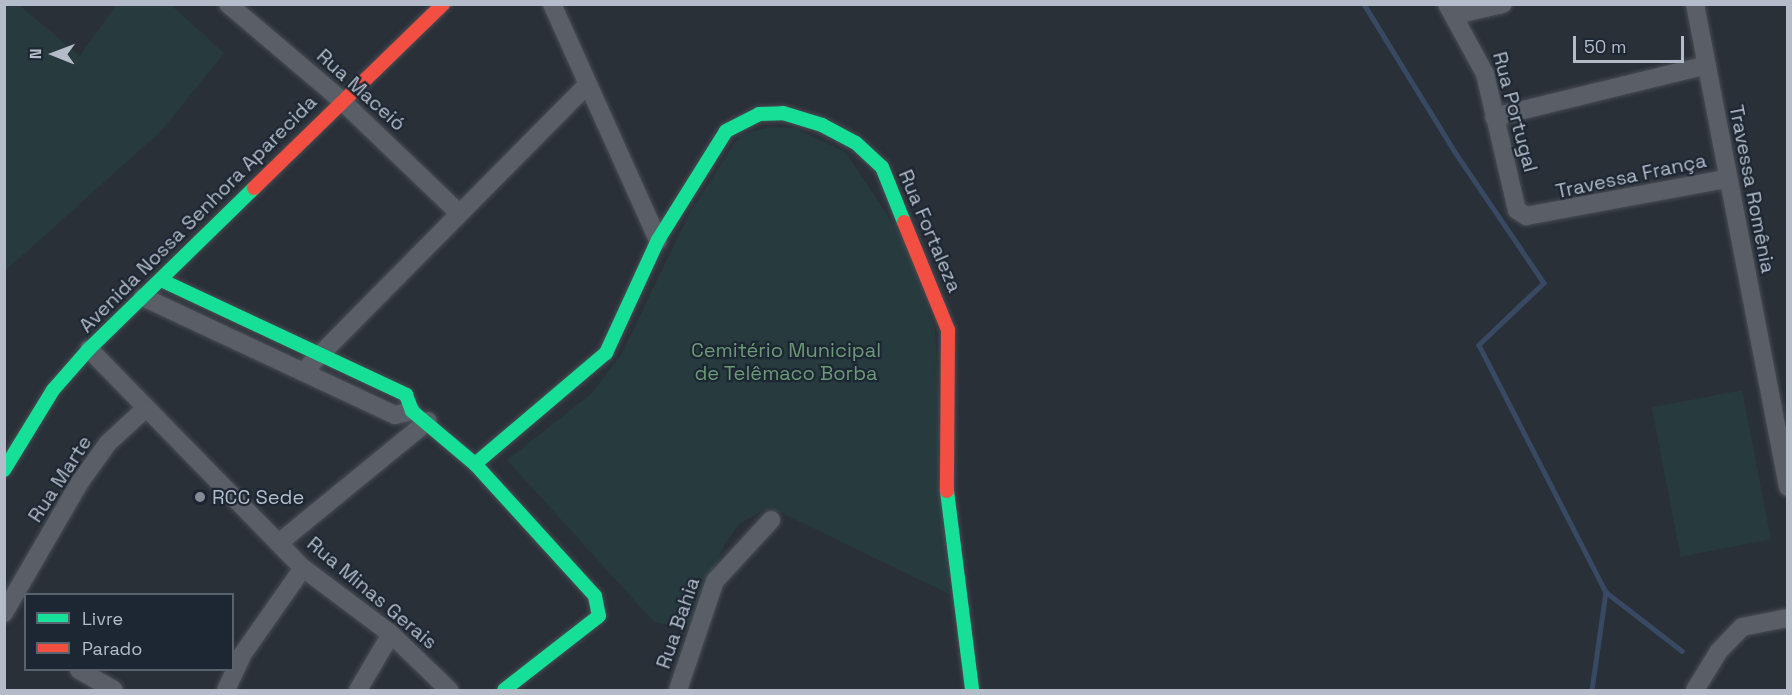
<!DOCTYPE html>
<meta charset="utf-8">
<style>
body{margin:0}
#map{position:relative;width:1792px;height:695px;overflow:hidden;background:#2a3038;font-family:"Space Grotesk",sans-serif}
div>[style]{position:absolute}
.green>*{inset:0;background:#273a3e;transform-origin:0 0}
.stream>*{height:4.5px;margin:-2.25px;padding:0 2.25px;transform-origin:2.25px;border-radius:2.25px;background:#384963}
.roads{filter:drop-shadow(0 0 2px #484c53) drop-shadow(0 0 2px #484c53)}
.street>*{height:18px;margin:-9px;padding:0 9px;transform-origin:9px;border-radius:9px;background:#5a5e66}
.fast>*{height:14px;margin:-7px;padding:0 7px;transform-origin:7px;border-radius:7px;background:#16e098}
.jam>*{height:14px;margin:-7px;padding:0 7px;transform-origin:7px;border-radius:7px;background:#f24e42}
.dots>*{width:16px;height:16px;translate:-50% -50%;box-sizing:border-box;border:3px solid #1d2633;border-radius:50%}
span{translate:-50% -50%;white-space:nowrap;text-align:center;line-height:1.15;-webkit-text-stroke:4.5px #1d2633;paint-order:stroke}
.street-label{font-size:20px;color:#b4bcc9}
.park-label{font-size:20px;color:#6b9a76}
.poi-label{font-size:20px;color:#b4bcc9}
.left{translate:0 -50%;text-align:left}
.frame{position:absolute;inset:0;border:6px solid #b4bcc9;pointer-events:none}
.legend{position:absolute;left:24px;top:593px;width:210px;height:78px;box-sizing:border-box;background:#1d2633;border:2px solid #59626f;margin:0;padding:8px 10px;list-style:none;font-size:18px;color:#b4bcc9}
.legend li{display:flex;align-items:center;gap:12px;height:30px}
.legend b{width:30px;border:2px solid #59626f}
.north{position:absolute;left:24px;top:24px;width:60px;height:60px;-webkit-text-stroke:4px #1d2633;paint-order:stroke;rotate:271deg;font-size:16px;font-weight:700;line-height:24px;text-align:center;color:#b4bcc9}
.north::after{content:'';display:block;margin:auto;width:21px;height:27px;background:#b4bcc9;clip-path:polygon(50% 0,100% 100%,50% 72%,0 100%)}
.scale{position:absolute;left:1573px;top:36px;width:111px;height:27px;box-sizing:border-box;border:3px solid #b4bcc9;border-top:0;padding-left:8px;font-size:18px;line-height:21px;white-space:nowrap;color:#b4bcc9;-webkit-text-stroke:4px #1d2633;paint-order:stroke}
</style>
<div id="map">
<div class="green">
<i style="clip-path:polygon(5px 4px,19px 5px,80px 56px,116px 5px,171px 5px,224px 53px,162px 130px,5px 271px)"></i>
<i style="clip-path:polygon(770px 127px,795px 128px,845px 152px,906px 243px,935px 329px,949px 594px,782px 513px,763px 511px,740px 523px,725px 543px,690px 629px,654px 622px,507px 460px,591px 394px,621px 355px,690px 212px,740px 135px)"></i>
<i style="left:1742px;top:390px;width:152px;height:92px;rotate:79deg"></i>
</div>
<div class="stream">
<i style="left:1364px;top:4px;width:174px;rotate:58.4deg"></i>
<i style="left:1455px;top:152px;width:158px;rotate:55.8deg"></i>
<i style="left:1544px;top:283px;width:90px;rotate:136.4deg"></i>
<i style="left:1479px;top:345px;width:278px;rotate:62.8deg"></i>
<i style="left:1606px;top:592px;width:99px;rotate:98.1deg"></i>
<i style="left:1606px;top:592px;width:96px;rotate:37.8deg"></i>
</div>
<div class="roads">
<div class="street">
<i style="left:228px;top:4px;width:148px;rotate:40.3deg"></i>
<i style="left:341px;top:100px;width:163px;rotate:43.8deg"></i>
<i style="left:552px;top:4px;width:259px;rotate:65.8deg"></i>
<i style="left:1447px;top:4px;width:80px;rotate:61.5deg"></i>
<i style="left:1485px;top:74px;width:140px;rotate:76.8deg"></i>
<i style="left:1517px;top:210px;width:11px;rotate:34deg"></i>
<i style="left:1526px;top:216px;width:203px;rotate:-10.5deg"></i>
<i style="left:1695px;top:4px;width:492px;rotate:79.1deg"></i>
<i style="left:1455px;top:15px;width:49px;rotate:-12.9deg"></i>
<i style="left:1494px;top:117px;width:219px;rotate:-13.7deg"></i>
<i style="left:143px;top:297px;width:278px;rotate:25.1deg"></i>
<i style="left:395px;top:415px;width:17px;rotate:-13deg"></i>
<i style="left:89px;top:349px;width:306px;rotate:45.7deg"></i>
<i style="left:303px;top:568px;width:110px;rotate:36.9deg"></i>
<i style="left:391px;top:634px;width:81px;rotate:44deg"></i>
<i style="left:305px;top:370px;width:400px;rotate:-45.3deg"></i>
<i style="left:280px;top:542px;width:191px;rotate:-39.3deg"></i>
<i style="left:4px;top:613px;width:151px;rotate:-59.9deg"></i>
<i style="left:80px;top:482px;width:48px;rotate:-54.3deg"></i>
<i style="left:108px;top:443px;width:50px;rotate:-42.6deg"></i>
<i style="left:79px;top:670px;width:40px;rotate:29.7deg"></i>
<i style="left:226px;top:690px;width:38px;rotate:-65deg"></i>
<i style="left:242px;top:655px;width:106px;rotate:-55deg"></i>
<i style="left:358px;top:690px;width:65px;rotate:-59.5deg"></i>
<i style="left:678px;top:690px;width:115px;rotate:-71.3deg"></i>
<i style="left:715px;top:581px;width:83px;rotate:-47.4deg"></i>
<i style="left:1695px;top:690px;width:46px;rotate:-58.4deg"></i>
<i style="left:1719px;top:651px;width:33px;rotate:-46deg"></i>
<i style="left:1742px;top:627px;width:47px;rotate:-11.1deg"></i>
</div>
<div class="fast">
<i style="left:161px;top:280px;width:271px;rotate:25.1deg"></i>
<i style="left:406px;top:395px;width:17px;rotate:69deg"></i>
<i style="left:412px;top:411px;width:82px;rotate:40.1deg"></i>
<i style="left:475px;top:464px;width:178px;rotate:47.7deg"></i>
<i style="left:595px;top:596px;width:20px;rotate:79deg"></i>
<i style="left:599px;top:616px;width:120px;rotate:142.1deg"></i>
<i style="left:475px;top:464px;width:172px;rotate:-40.3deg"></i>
<i style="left:606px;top:353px;width:124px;rotate:-65.3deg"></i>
<i style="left:658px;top:240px;width:128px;rotate:-58deg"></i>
<i style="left:726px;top:131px;width:37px;rotate:-27deg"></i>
<i style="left:759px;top:114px;width:24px;rotate:-2deg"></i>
<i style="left:783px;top:113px;width:41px;rotate:17.1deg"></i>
<i style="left:822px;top:125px;width:38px;rotate:28deg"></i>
<i style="left:856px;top:143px;width:35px;rotate:43deg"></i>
<i style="left:882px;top:167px;width:59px;rotate:68.2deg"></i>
<i style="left:4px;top:470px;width:94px;rotate:-58.5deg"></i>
<i style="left:53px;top:390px;width:55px;rotate:-48.7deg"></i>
<i style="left:89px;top:349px;width:231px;rotate:-44.3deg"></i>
<i style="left:947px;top:491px;width:201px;rotate:82.8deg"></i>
</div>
<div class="jam">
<i style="left:254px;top:188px;width:264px;rotate:-44.2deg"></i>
<i style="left:904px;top:222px;width:117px;rotate:67.8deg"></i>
<i style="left:948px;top:330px;width:161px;rotate:90.4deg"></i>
</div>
</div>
<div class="dots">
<i style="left:200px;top:497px;background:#848b96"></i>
</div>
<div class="street-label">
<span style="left:361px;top:90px;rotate:42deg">Rua Maceió</span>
<span style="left:1515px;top:112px;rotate:75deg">Rua Portugal</span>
<span style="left:1631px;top:176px;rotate:-12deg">Travessa França</span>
<span style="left:1752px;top:189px;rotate:79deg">Travessa Romênia</span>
<span style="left:198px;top:214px;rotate:-45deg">Avenida Nossa Senhora Aparecida</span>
<span style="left:930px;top:231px;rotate:67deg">Rua Fortaleza</span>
<span style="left:60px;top:479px;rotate:-57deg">Rua Marte</span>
<span style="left:372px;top:593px;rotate:40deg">Rua Minas Gerais</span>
<span style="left:678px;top:623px;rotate:-71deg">Rua Bahia</span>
</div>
<div class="park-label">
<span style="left:786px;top:362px">Cemitério Municipal<br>de Telêmaco Borba</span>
</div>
<div class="poi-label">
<span class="left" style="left:212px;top:497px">RCC Sede</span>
</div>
<div class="frame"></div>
<ul class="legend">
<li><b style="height:8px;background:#16e098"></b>Livre</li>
<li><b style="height:8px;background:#f24e42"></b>Parado</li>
</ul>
<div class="north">N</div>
<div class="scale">50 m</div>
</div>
